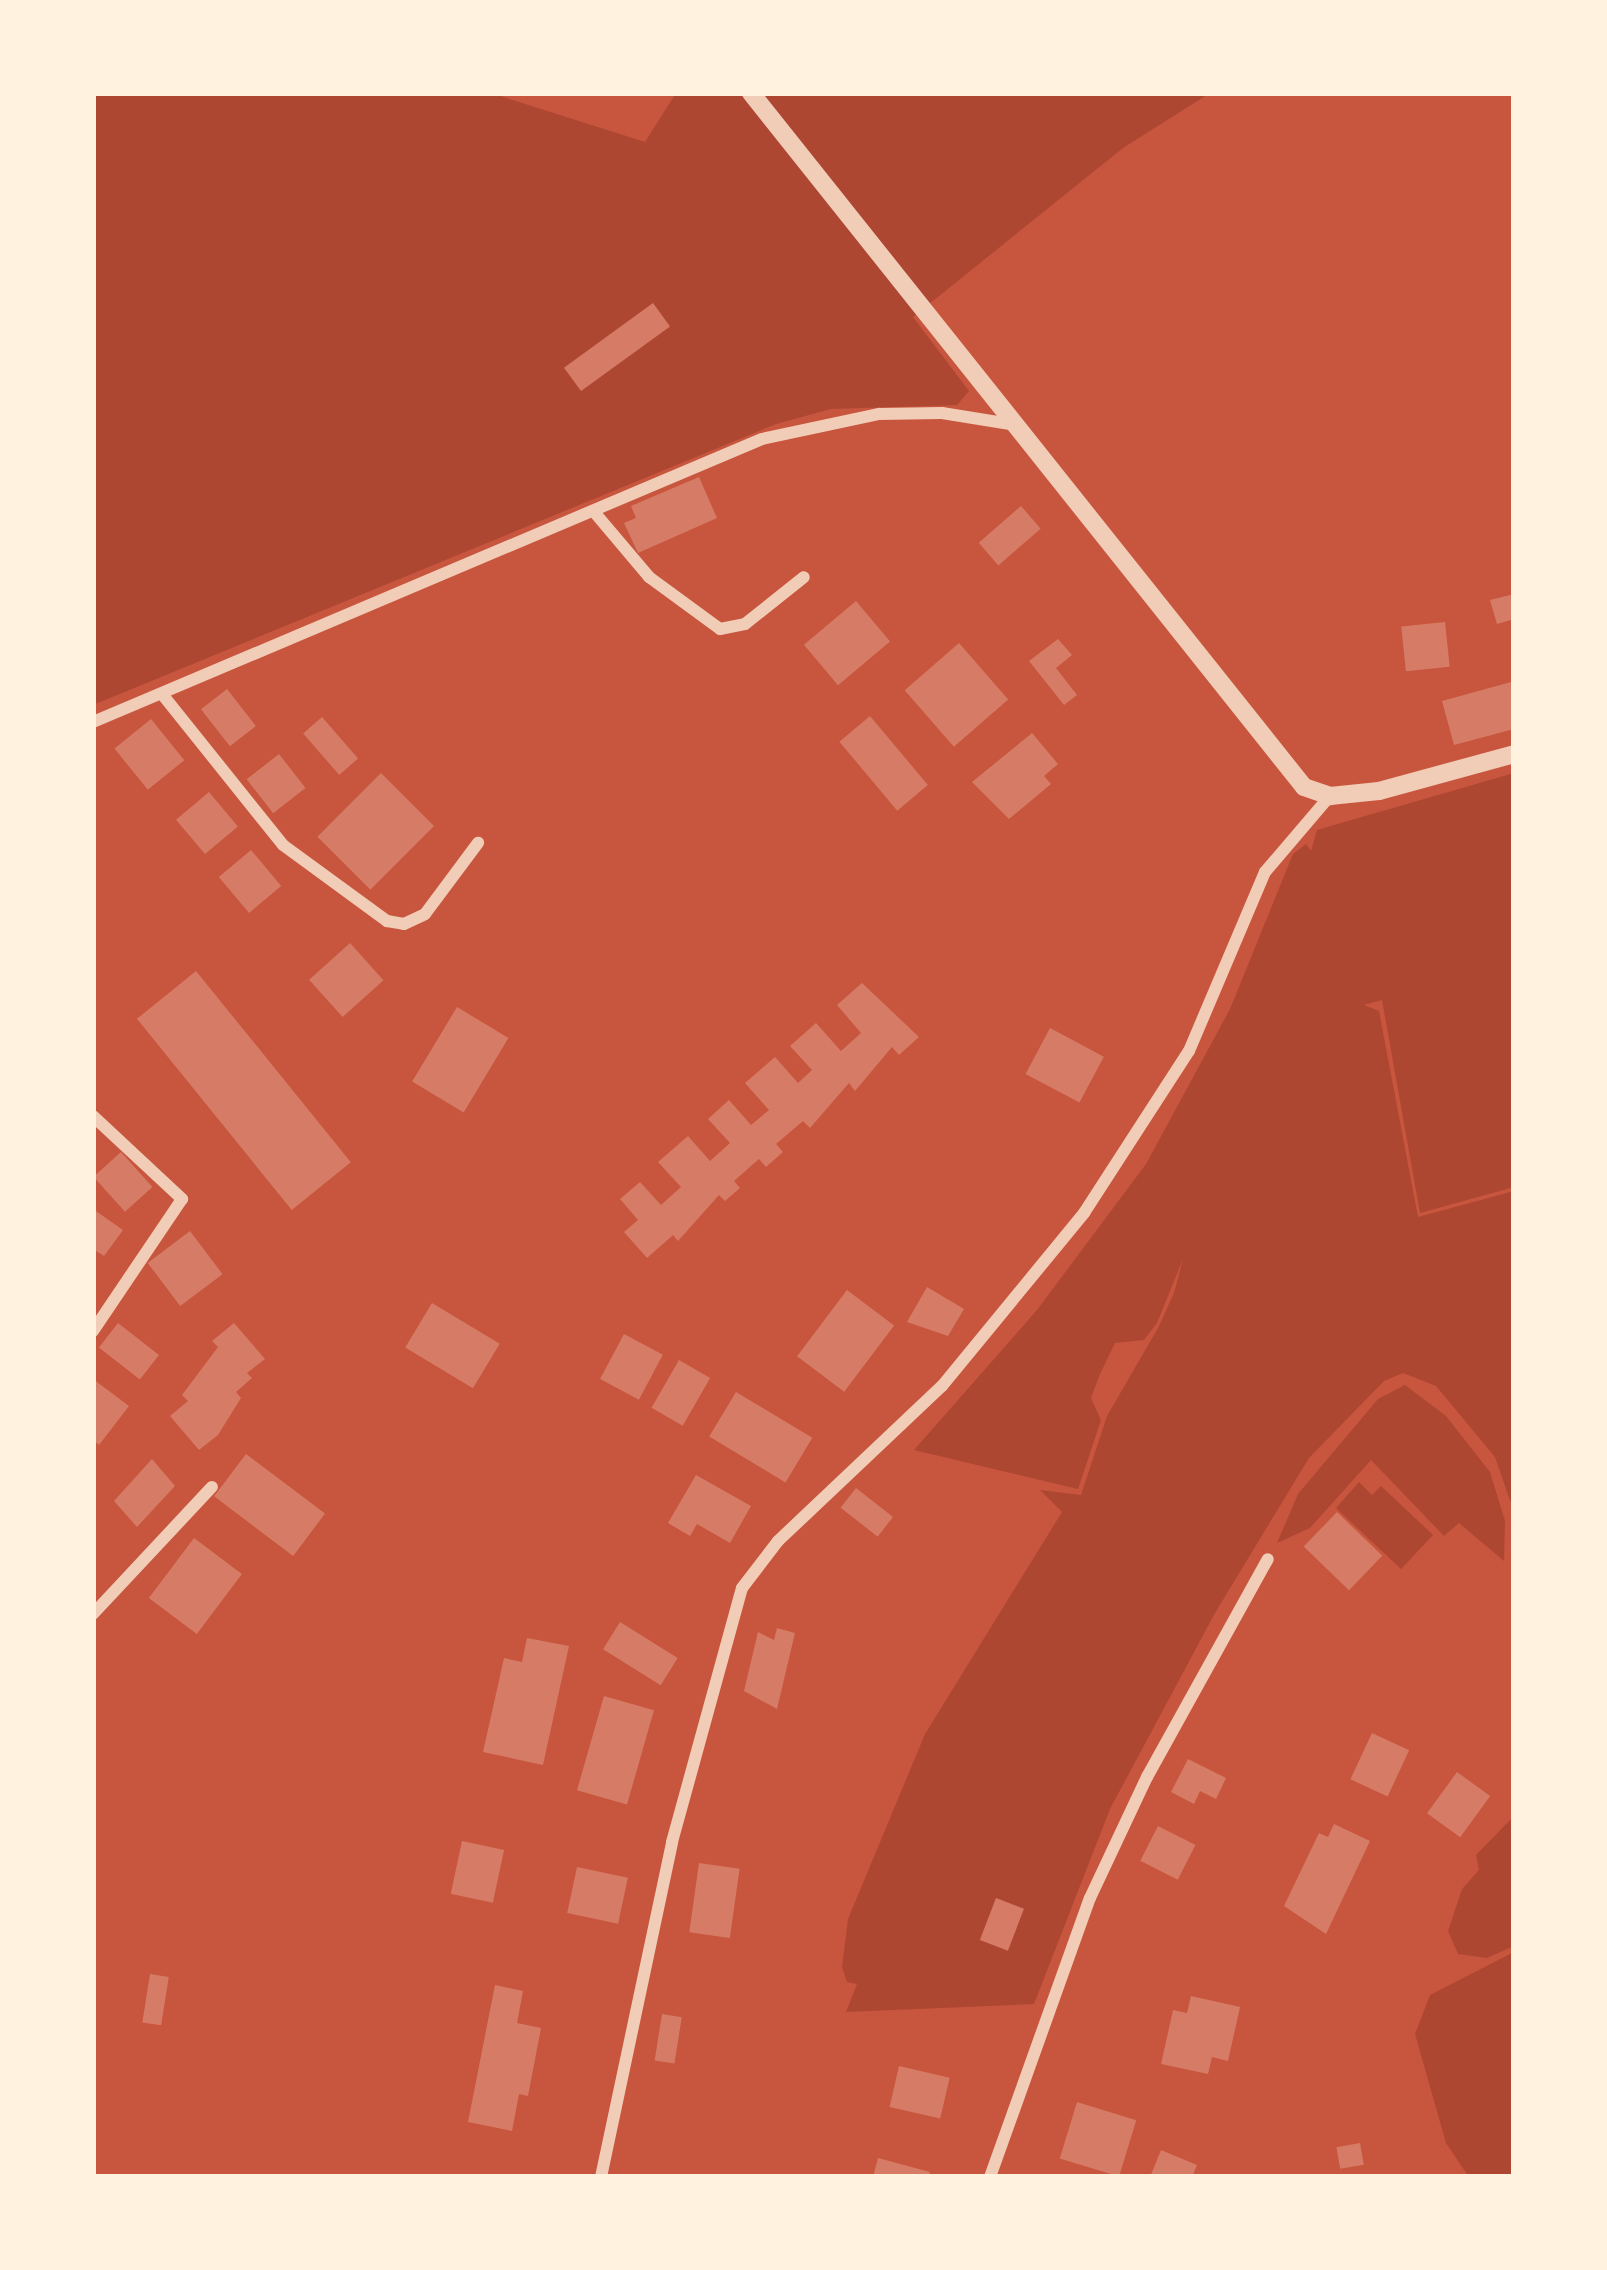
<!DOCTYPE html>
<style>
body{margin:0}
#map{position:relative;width:1607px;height:2270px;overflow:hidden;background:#c8553d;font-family:"Crimson Pro",serif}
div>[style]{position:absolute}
.green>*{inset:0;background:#ae4732}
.building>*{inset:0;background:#d67c66;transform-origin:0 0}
.minor>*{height:12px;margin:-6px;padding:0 6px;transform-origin:6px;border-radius:6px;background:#f1ccb7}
.tertiary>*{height:18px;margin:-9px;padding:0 9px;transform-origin:9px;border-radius:9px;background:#f1ccb7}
span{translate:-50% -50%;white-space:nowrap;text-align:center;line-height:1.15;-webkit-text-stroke:10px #fff3e0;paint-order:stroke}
.frame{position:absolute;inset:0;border:96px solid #fff3e0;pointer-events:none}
</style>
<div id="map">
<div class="green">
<i style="clip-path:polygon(93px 93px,491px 93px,645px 142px,676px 93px,1210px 93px,1123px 148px,913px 317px,969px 391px,957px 405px,831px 409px,776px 424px,93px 705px)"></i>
<i style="clip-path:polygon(1514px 773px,1514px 1187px,1420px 1213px,1382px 1000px,1364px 1005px,1379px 1011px,1418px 1217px,1514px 1191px,1514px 1512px,1495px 1457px,1436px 1386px,1403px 1373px,1384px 1381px,1309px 1458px,1215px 1613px,1110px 1809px,1034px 2004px,846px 2012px,857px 1984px,847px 1982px,842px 1967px,848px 1919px,925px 1734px,1062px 1512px,1040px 1490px,1081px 1495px,1107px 1416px,1158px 1328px,1174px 1293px,1183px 1259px,1157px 1323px,1144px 1340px,1115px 1343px,1100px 1374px,1091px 1398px,1101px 1420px,1078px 1489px,914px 1450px,1037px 1310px,1146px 1164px,1230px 1009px,1293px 854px,1306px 844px,1311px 851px,1317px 830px)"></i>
<i style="clip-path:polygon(1405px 1385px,1446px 1416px,1490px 1472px,1505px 1521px,1504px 1561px,1459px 1523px,1444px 1536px,1371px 1460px,1310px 1528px,1277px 1543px,1298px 1494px,1378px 1399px)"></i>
<i style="clip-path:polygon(1359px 1482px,1372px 1495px,1381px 1486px,1433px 1535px,1401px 1569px,1336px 1508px)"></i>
<i style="clip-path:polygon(1514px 1816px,1514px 1946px,1487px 1958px,1458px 1954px,1448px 1931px,1462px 1889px,1479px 1870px,1476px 1855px)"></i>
<i style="clip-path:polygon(1514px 1952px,1514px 2177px,1469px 2177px,1446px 2143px,1415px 2034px,1430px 1995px)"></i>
</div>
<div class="building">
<i style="left:653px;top:303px;width:29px;height:110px;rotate:54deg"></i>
<i style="clip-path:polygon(699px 477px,717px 518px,638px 553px,624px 523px,636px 518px,631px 506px)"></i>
<i style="left:1021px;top:506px;width:30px;height:56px;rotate:49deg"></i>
<i style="clip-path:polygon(1514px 594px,1514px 619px,1497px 624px,1490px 600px)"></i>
<i style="left:856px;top:601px;width:53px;height:68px;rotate:50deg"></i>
<i style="left:1445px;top:622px;width:45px;height:44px;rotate:84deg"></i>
<i style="clip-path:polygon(1058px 639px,1072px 655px,1056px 668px,1077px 695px,1064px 705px,1029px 661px)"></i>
<i style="left:959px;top:643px;width:75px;height:72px;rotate:49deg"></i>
<i style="clip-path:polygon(1511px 682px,1514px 729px,1454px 745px,1442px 701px)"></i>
<i style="left:227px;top:689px;width:47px;height:33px;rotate:52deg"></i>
<i style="left:870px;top:716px;width:90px;height:40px;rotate:50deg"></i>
<i style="left:322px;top:717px;width:55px;height:25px;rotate:49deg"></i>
<i style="left:151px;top:719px;width:53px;height:47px;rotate:51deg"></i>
<i style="clip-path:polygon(1032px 733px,1058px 764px,1044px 776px,1051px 784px,1009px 819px,972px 782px)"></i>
<i style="left:279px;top:754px;width:43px;height:41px;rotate:52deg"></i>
<i style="left:381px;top:773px;width:75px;height:90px;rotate:45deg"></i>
<i style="left:209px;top:792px;width:45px;height:43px;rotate:50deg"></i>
<i style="left:251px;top:850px;width:47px;height:42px;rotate:50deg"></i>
<i style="left:350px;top:943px;width:50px;height:55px;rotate:48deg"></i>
<i style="left:196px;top:971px;width:246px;height:76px;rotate:51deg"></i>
<i style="clip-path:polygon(862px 983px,919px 1037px,899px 1055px,892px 1047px,855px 1091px,849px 1083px,810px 1128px,803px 1121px,776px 1144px,783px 1152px,766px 1167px,759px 1159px,734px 1181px,740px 1188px,725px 1201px,719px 1195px,678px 1241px,673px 1235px,647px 1258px,624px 1232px,638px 1220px,620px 1199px,640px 1182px,661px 1205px,681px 1187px,658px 1162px,688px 1136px,710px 1161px,730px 1143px,708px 1119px,729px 1100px,751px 1125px,769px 1110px,745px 1083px,775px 1057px,798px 1083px,812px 1070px,790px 1046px,816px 1023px,841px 1051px,861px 1033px,837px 1005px)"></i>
<i style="left:457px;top:1007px;width:60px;height:87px;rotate:31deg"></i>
<i style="left:1050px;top:1028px;width:61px;height:52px;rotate:28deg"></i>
<i style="left:121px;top:1152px;width:47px;height:37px;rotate:48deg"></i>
<i style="clip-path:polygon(93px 1209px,123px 1230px,104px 1256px,93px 1249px)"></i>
<i style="left:190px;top:1231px;width:54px;height:53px;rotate:53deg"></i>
<i style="clip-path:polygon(927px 1287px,964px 1309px,948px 1336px,907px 1322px)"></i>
<i style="left:847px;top:1290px;width:59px;height:83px;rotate:37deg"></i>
<i style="left:432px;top:1303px;width:79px;height:52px;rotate:31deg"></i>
<i style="left:118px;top:1323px;width:52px;height:31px;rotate:38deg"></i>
<i style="clip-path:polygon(234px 1323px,265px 1359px,247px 1373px,252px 1378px,236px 1392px,241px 1398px,218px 1435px,199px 1450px,170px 1416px,188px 1401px,182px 1395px,218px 1347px,212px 1341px)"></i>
<i style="left:624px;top:1334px;width:44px;height:51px;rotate:28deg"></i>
<i style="left:679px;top:1360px;width:36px;height:55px;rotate:30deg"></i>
<i style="clip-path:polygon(93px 1379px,129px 1406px,99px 1445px,93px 1440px)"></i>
<i style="left:736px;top:1392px;width:89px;height:52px;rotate:31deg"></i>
<i style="left:246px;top:1454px;width:99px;height:53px;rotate:37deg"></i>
<i style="clip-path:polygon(152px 1459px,175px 1486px,137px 1527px,114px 1501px)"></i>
<i style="clip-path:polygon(696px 1475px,751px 1506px,730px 1543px,697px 1524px,690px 1536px,668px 1523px)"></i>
<i style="left:856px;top:1488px;width:47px;height:25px;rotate:38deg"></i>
<i style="left:1337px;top:1512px;width:63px;height:48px;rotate:44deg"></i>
<i style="left:194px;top:1538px;width:60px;height:75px;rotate:37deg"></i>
<i style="left:620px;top:1622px;width:68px;height:32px;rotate:32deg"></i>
<i style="clip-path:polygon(777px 1628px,795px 1633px,777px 1709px,744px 1691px,758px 1632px,774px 1640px)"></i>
<i style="clip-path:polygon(527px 1638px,569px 1646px,543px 1765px,483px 1752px,504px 1658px,522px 1662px)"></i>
<i style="left:604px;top:1696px;width:52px;height:98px;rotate:16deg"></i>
<i style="left:1372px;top:1733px;width:41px;height:51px;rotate:25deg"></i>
<i style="clip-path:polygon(1188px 1759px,1226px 1778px,1216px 1799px,1200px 1791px,1194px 1804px,1171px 1792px)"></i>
<i style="left:1457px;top:1772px;width:41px;height:51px;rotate:36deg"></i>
<i style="clip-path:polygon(1334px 1824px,1370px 1841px,1326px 1934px,1284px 1906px,1319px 1833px,1328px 1837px)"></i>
<i style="left:1158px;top:1826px;width:42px;height:39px;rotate:27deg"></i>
<i style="left:462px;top:1841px;width:43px;height:54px;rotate:12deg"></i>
<i style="left:699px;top:1863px;width:41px;height:70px;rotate:8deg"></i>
<i style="left:577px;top:1867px;width:52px;height:47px;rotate:12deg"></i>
<i style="left:996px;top:1898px;width:30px;height:45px;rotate:21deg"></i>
<i style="left:150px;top:1974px;width:19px;height:49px;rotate:9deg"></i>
<i style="clip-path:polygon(495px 1985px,523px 1991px,517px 2023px,541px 2028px,528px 2096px,519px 2094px,512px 2131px,468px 2122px)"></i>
<i style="clip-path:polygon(1191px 1996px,1240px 2007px,1228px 2061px,1212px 2057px,1208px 2074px,1161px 2064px,1173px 2010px,1187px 2013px)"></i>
<i style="left:662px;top:2014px;width:20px;height:47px;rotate:9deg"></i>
<i style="left:899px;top:2066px;width:52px;height:42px;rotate:13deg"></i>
<i style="left:1077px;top:2102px;width:62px;height:59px;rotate:17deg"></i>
<i style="left:1360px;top:2143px;width:22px;height:24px;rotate:80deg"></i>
<i style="clip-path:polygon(1161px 2150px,1197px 2165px,1192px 2177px,1150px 2177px)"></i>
<i style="clip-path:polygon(878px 2158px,930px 2172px,929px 2177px,873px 2177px)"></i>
</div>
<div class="minor">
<i style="left:595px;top:513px;width:84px;rotate:49.8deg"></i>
<i style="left:649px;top:577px;width:88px;rotate:36.2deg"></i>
<i style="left:720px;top:629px;width:25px;rotate:-11deg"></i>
<i style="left:745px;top:624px;width:75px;rotate:-38.5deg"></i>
<i style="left:162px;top:694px;width:193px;rotate:51.3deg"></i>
<i style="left:283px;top:845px;width:129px;rotate:36.2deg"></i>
<i style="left:387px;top:921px;width:17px;rotate:10deg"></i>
<i style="left:404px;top:924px;width:23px;rotate:-25deg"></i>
<i style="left:425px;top:914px;width:89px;rotate:-53.3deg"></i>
<i style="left:93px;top:722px;width:726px;rotate:-22.93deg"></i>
<i style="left:762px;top:439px;width:120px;rotate:-12.1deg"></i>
<i style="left:879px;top:414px;width:63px;rotate:-0.9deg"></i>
<i style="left:942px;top:413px;width:69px;rotate:9.2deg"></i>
<i style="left:93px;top:1116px;width:122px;rotate:43deg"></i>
<i style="left:182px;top:1199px;width:159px;rotate:124deg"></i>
<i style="left:93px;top:1614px;width:174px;rotate:-46.9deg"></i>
<i style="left:601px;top:2177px;width:342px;rotate:-78deg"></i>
<i style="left:672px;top:1842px;width:263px;rotate:-74.6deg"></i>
<i style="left:742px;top:1588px;width:59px;rotate:-52.5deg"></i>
<i style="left:778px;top:1541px;width:226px;rotate:-43.4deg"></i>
<i style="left:942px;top:1386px;width:224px;rotate:-50.6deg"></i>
<i style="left:1084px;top:1213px;width:193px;rotate:-57.1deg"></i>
<i style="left:1189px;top:1051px;width:194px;rotate:-67deg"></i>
<i style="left:1265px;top:872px;width:100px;rotate:-49.5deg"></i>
<i style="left:990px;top:2177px;width:296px;rotate:-70.3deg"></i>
<i style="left:1090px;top:1898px;width:134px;rotate:-64.8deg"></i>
<i style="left:1147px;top:1777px;width:249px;rotate:-61deg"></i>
</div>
<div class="tertiary">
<i style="left:751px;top:93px;width:887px;rotate:51.45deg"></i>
<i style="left:1304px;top:787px;width:28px;rotate:19deg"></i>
<i style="left:1330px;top:796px;width:49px;rotate:-5.8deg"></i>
<i style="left:1379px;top:791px;width:140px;rotate:-15.3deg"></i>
</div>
<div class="frame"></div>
</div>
